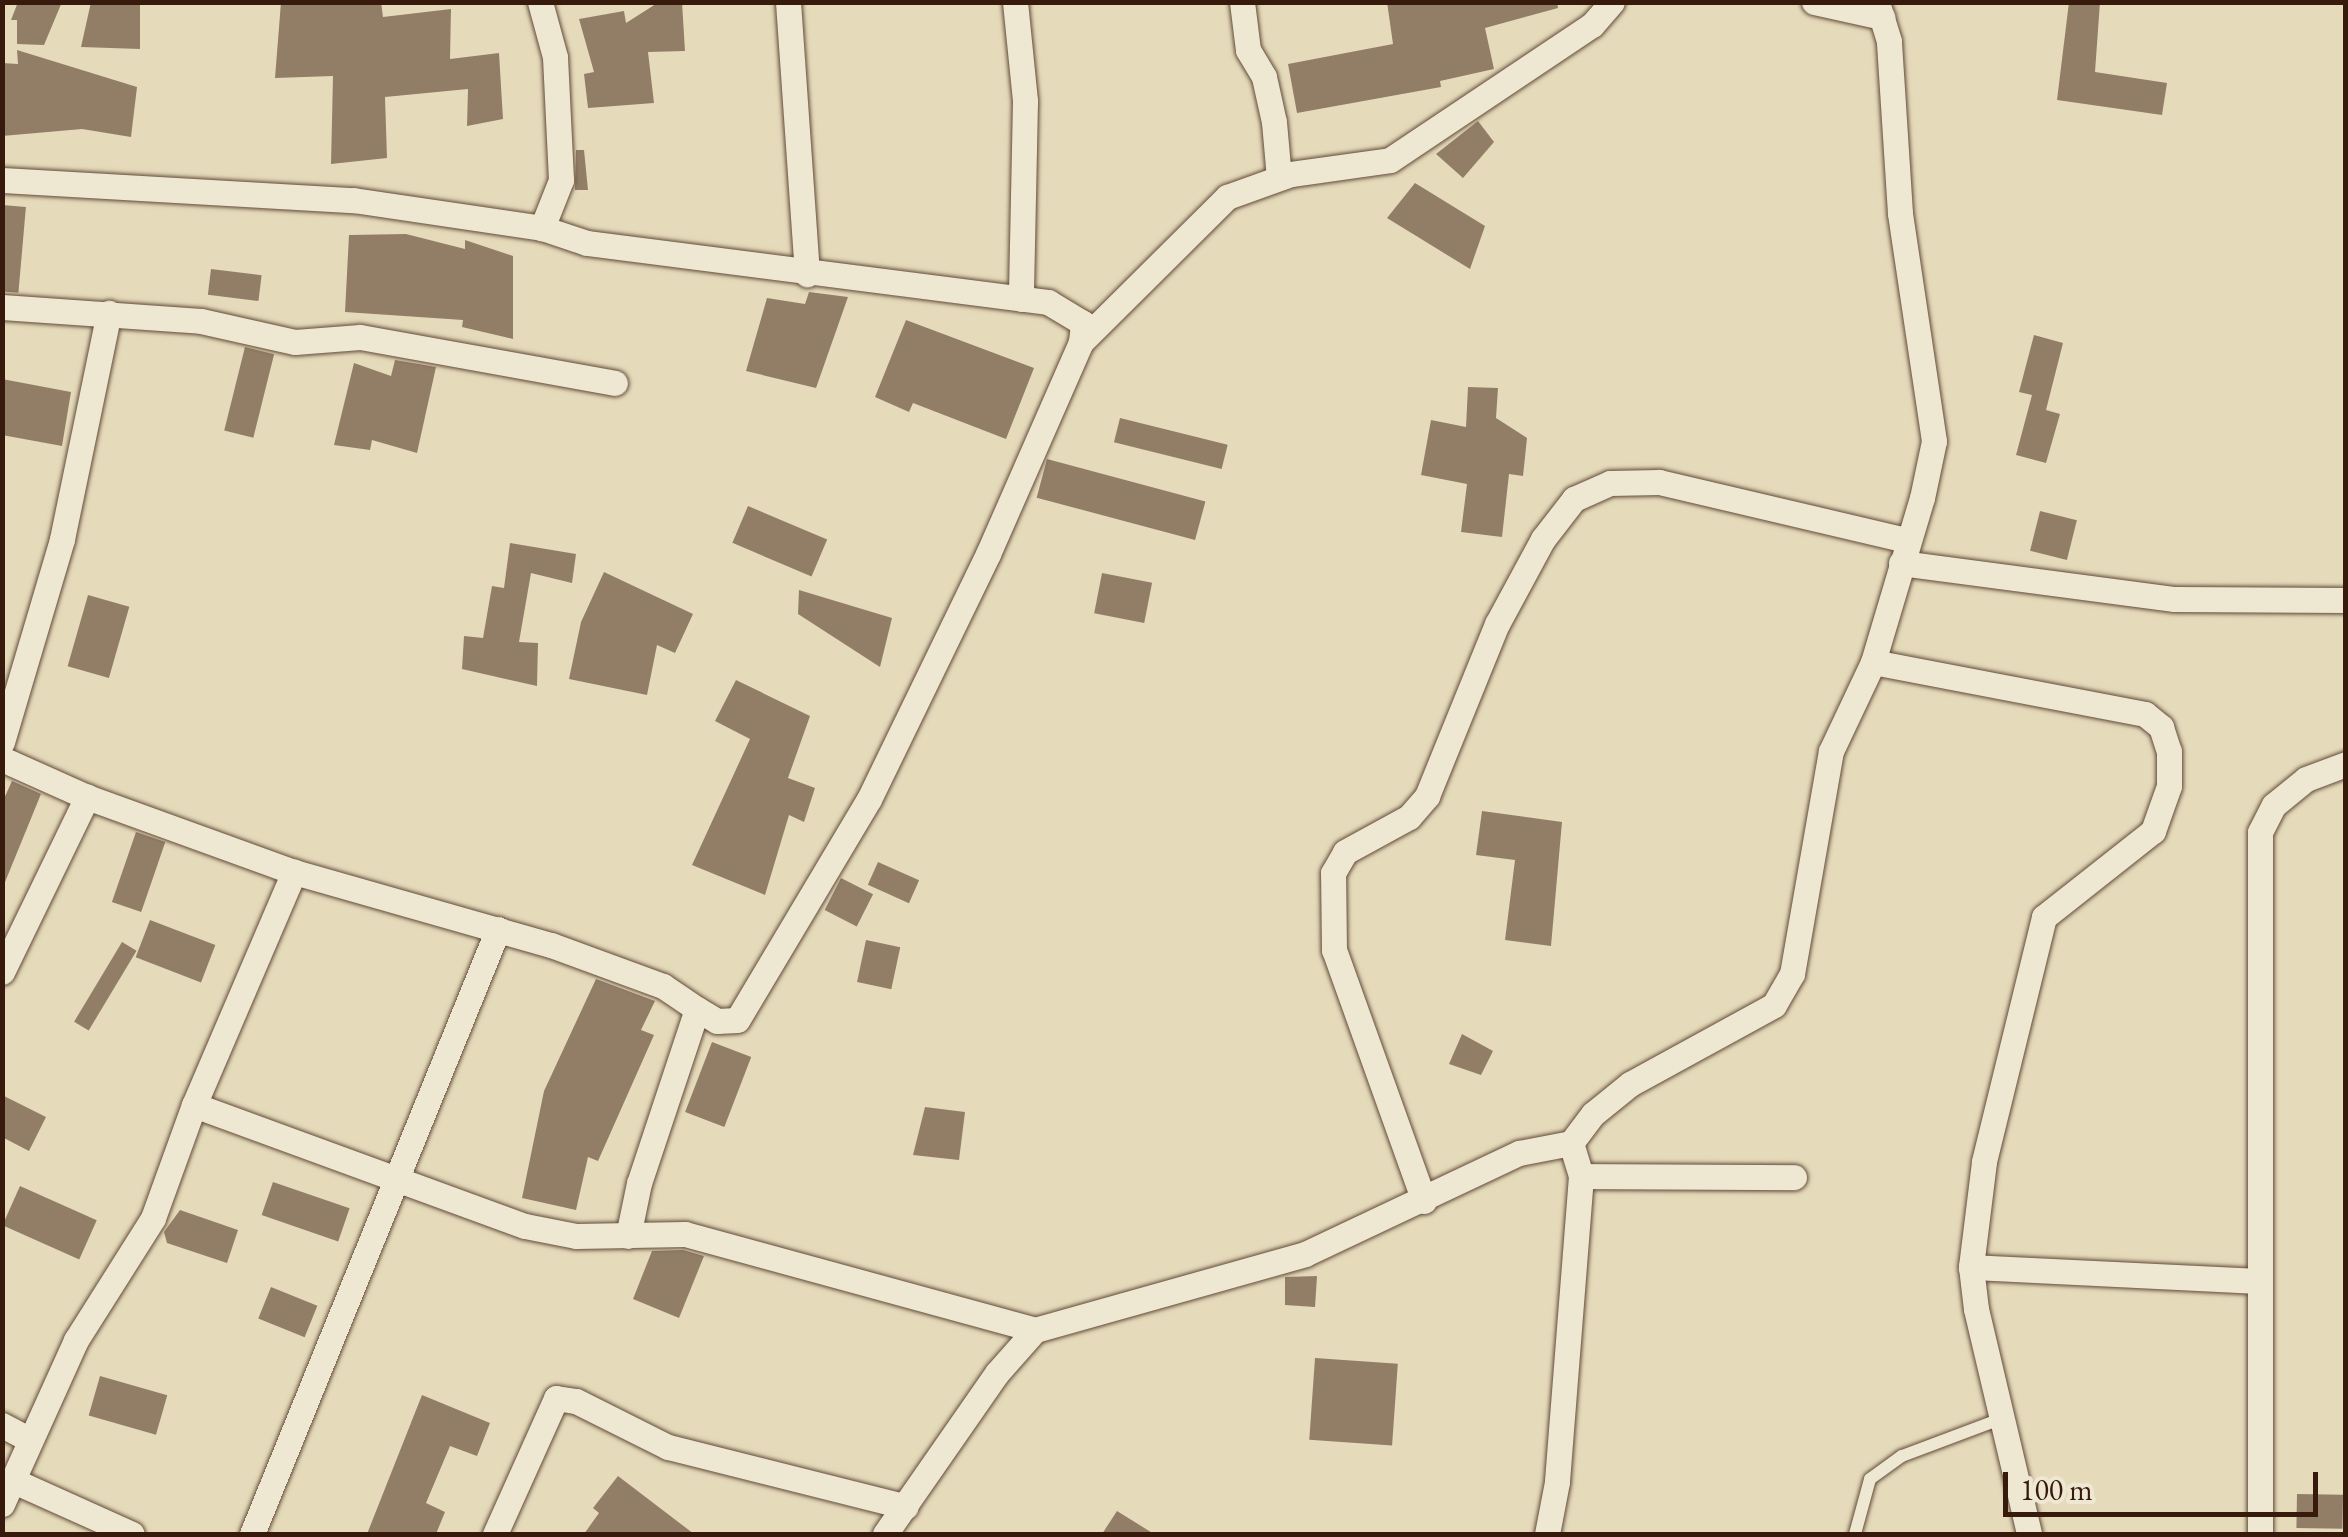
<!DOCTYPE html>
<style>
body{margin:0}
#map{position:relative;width:2348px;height:1537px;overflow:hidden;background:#e5dbbb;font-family:"EB Garamond",serif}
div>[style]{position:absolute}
.building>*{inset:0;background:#927e67;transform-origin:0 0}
.roads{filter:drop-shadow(0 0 2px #634a38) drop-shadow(0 0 2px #634a38)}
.lane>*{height:12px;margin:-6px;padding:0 6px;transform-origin:6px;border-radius:6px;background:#eee8d3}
.street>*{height:25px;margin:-12.5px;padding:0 12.5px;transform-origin:12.5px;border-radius:12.5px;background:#eee8d3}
span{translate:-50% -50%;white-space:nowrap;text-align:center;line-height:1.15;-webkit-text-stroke:8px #eee8d3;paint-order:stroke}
.frame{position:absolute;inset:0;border:5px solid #381a0c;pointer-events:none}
.scale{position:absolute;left:2003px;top:1472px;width:315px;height:45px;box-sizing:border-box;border:5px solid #381a0c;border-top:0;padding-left:12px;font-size:30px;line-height:35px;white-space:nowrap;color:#381a0c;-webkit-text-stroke:8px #eee8d3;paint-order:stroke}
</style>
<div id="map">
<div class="building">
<i style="clip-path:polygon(18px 2px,62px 2px,44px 45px,17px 44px,17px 20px,11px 20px)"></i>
<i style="clip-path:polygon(91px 2px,140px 2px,140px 49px,81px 47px)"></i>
<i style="clip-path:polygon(281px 2px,381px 2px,383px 17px,451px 9px,450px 59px,499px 53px,503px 119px,467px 126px,468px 89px,385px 97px,387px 158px,331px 164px,333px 76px,275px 78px)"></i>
<i style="clip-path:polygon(659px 2px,682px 2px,685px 51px,648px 52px,654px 103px,588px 108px,584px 74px,594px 72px,579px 19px,624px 11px,626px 23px)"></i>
<i style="clip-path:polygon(1387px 2px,1557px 2px,1558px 8px,1485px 28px,1494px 69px,1440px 81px,1441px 87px,1297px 113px,1288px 64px,1393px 44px)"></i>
<i style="clip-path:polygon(2069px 2px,2100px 2px,2095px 72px,2167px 83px,2162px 115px,2057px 100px)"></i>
<i style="clip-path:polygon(17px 50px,137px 87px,131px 137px,82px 129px,2px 136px,2px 63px,18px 64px)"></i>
<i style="clip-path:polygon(1478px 121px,1494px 142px,1463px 178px,1436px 154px)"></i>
<i style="clip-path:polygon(576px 150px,584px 150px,588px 190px,575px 190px)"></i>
<i style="clip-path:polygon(1415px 183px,1485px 226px,1470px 269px,1387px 218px)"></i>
<i style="left:2px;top:205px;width:24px;height:86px;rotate:5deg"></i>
<i style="clip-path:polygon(406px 234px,465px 249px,465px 240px,513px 256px,513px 339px,462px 327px,463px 320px,345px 312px,349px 235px)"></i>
<i style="left:211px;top:269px;width:51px;height:26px;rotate:7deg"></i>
<i style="clip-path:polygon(809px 292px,848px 297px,816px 388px,746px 371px,767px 298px,805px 304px)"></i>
<i style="clip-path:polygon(906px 320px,1034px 368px,1006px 439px,913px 403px,909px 412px,875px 397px)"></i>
<i style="clip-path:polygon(2034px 335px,2063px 343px,2046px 410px,2060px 414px,2046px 463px,2016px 455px,2032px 395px,2019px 392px)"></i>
<i style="left:245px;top:347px;width:30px;height:86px;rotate:14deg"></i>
<i style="clip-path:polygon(395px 360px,436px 367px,417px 453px,372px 440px,370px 450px,334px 445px,354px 363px,391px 376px)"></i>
<i style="clip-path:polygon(2px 379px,71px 392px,62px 446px,2px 435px)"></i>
<i style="clip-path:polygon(1468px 387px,1498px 388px,1496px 418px,1527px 438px,1523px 476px,1509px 474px,1502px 537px,1461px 532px,1467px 484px,1421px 475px,1431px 420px,1466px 427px)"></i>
<i style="left:1120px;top:418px;width:111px;height:25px;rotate:14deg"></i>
<i style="left:1047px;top:459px;width:164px;height:40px;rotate:15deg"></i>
<i style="left:748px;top:506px;width:86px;height:40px;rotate:23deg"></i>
<i style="left:2040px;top:511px;width:38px;height:41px;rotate:14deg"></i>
<i style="clip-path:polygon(510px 543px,576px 554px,572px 583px,531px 573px,519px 642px,538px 643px,537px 686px,462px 669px,464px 636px,483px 638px,492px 586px,504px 588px)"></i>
<i style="clip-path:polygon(604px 572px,693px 614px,675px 653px,657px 645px,647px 695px,569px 679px,581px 622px)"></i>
<i style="left:1102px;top:573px;width:51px;height:41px;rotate:11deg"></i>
<i style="clip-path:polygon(799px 590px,892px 618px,880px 667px,798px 614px)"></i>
<i style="left:88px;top:595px;width:43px;height:74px;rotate:16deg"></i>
<i style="clip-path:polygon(736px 680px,810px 716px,788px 778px,815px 788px,804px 822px,789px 815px,765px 895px,692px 865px,750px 739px,715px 721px)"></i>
<i style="clip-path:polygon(12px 781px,41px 794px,3px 887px,2px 803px)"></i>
<i style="clip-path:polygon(1482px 811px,1562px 822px,1551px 946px,1505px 940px,1515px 860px,1476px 855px)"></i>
<i style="left:136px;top:832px;width:31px;height:74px;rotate:19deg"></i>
<i style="left:878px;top:862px;width:45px;height:25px;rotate:24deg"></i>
<i style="left:841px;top:878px;width:36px;height:36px;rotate:27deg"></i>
<i style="left:150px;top:920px;width:70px;height:40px;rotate:21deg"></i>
<i style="left:866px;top:940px;width:35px;height:43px;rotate:12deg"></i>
<i style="left:122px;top:942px;width:17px;height:93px;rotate:31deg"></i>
<i style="clip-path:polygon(596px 979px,655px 1001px,641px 1030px,654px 1035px,598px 1161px,588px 1157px,576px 1210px,522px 1198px,544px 1091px)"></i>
<i style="clip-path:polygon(1462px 1034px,1493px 1051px,1481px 1075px,1449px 1064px)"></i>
<i style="left:712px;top:1042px;width:42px;height:75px;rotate:21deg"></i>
<i style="clip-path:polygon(2px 1095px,46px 1117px,29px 1151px,2px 1137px)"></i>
<i style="clip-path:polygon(925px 1107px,965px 1112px,959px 1160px,913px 1155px)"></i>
<i style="left:273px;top:1182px;width:81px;height:35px;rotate:19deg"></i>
<i style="left:20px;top:1186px;width:84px;height:43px;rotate:24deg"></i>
<i style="clip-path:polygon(180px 1210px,238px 1230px,227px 1263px,167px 1243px,164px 1232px)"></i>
<i style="clip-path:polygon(683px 1250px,704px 1256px,679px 1318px,633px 1299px,652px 1251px)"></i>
<i style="clip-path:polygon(1317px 1276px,1315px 1307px,1285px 1305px,1285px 1277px)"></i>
<i style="left:271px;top:1287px;width:50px;height:34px;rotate:22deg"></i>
<i style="left:1315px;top:1358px;width:83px;height:82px;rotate:4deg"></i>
<i style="left:100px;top:1376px;width:70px;height:41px;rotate:16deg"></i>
<i style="clip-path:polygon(422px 1395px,490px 1423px,477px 1456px,450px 1446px,426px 1503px,445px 1512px,436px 1534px,367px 1534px)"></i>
<i style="clip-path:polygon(618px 1476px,694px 1534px,584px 1534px,599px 1513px,593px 1508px)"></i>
<i style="left:2297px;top:1494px;width:46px;height:34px;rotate:1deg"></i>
<i style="clip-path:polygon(1117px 1511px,1154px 1534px,1102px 1534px)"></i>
</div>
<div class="roads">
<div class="lane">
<i style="left:1855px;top:1534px;width:57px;rotate:-74.7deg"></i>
<i style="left:1870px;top:1479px;width:39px;rotate:-36deg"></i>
<i style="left:1902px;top:1456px;width:108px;rotate:-20.6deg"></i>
</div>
<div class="street">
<i style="left:540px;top:2px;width:57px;rotate:74.7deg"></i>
<i style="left:555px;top:57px;width:123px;rotate:87.2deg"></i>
<i style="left:561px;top:180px;width:52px;rotate:111.6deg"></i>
<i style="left:788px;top:2px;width:273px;rotate:86deg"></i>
<i style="left:1015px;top:2px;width:100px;rotate:84.2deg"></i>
<i style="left:1025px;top:101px;width:198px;rotate:91.2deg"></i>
<i style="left:1242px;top:2px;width:48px;rotate:82.9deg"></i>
<i style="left:1248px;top:50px;width:31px;rotate:59deg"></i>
<i style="left:1264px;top:77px;width:46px;rotate:77.5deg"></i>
<i style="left:1274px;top:122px;width:56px;rotate:84.9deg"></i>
<i style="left:1814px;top:2px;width:70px;rotate:12.4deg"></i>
<i style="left:2px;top:180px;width:352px;rotate:3.3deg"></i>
<i style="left:353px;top:200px;width:191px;rotate:8.4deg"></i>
<i style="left:542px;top:228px;width:47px;rotate:18.4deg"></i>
<i style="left:587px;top:243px;width:465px;rotate:7.3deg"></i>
<i style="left:1048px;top:302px;width:41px;rotate:31deg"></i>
<i style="left:1083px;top:323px;width:19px;rotate:96deg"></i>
<i style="left:1081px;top:342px;width:232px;rotate:113.7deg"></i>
<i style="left:988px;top:554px;width:272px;rotate:115.9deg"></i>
<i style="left:869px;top:799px;width:257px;rotate:120.8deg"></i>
<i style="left:737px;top:1020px;width:20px;rotate:177deg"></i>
<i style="left:717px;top:1021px;width:23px;rotate:-149deg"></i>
<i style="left:697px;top:1009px;width:183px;rotate:108.4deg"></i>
<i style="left:639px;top:1183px;width:54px;rotate:101.7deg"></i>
<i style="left:2px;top:307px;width:199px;rotate:4deg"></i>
<i style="left:201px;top:321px;width:96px;rotate:12.6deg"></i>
<i style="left:295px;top:342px;width:65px;rotate:-4.4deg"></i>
<i style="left:360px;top:337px;width:259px;rotate:10.2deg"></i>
<i style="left:1081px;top:342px;width:206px;rotate:-44.8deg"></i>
<i style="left:1227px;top:197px;width:68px;rotate:-19.8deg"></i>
<i style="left:1291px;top:174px;width:100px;rotate:-8deg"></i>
<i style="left:1390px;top:160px;width:243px;rotate:-33.8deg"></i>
<i style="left:1592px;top:25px;width:30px;rotate:-49deg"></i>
<i style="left:1901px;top:563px;width:276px;rotate:7.5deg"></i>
<i style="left:2175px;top:599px;width:171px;rotate:0.3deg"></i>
<i style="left:1873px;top:662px;width:277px;rotate:10.8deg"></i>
<i style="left:2145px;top:714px;width:21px;rotate:39deg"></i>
<i style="left:2161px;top:727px;width:25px;rotate:72deg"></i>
<i style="left:2169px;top:751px;width:35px;rotate:90deg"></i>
<i style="left:2169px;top:786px;width:48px;rotate:109.6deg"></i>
<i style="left:2153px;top:831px;width:139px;rotate:141.7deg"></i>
<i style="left:2044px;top:917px;width:252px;rotate:103.8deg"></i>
<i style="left:1984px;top:1162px;width:106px;rotate:97.1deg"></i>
<i style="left:1971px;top:1267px;width:42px;rotate:83.2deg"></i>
<i style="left:1976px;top:1309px;width:231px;rotate:76.7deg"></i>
<i style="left:2px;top:742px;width:212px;rotate:-73.5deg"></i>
<i style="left:62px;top:539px;width:231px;rotate:-78.3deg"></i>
<i style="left:2px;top:759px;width:93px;rotate:24.1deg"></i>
<i style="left:87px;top:797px;width:220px;rotate:19.9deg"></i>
<i style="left:294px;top:872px;width:267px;rotate:15.9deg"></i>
<i style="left:551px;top:945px;width:119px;rotate:20.1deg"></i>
<i style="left:663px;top:986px;width:41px;rotate:34.1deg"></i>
<i style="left:2px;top:972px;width:195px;rotate:-64.1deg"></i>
<i style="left:194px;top:1105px;width:254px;rotate:-66.8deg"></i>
<i style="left:1571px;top:1143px;width:36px;rotate:-53deg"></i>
<i style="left:1593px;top:1114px;width:48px;rotate:-39deg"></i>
<i style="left:1630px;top:1084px;width:164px;rotate:-28.7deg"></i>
<i style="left:1774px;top:1005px;width:36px;rotate:-60deg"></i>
<i style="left:1792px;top:974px;width:226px;rotate:-80.1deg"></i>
<i style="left:1831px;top:751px;width:98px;rotate:-64.7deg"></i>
<i style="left:1873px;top:662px;width:171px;rotate:-73.4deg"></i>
<i style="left:1922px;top:498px;width:58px;rotate:-78.1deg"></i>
<i style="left:1934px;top:441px;width:231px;rotate:-98.5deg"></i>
<i style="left:1900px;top:213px;width:172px;rotate:-93.7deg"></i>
<i style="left:1889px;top:41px;width:41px;rotate:-107.1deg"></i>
<i style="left:1581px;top:1176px;width:213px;rotate:0.3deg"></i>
<i style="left:1424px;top:1201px;width:267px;rotate:-109.7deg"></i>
<i style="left:1334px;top:950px;width:77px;rotate:-90.7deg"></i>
<i style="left:1333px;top:873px;width:24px;rotate:-60deg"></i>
<i style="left:1345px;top:852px;width:73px;rotate:-28.7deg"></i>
<i style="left:1409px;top:817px;width:28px;rotate:-49deg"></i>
<i style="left:1427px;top:796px;width:186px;rotate:-67.9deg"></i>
<i style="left:1497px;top:624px;width:97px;rotate:-61.6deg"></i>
<i style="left:1543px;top:539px;width:51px;rotate:-52.2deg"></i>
<i style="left:1574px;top:499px;width:39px;rotate:-24deg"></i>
<i style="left:1610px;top:483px;width:49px;rotate:-1.2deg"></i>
<i style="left:1659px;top:482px;width:255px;rotate:13.2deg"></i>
<i style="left:1971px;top:1267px;width:286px;rotate:2.8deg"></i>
<i style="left:2px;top:1425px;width:30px;rotate:28deg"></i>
<i style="left:14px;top:1481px;width:129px;rotate:24.2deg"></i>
<i style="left:2px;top:1504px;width:180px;rotate:-65.7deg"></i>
<i style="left:76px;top:1340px;width:144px;rotate:-57.7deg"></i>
<i style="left:153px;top:1218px;width:120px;rotate:-70.1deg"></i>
<i style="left:194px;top:1105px;width:352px;rotate:20.1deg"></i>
<i style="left:525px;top:1226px;width:52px;rotate:11.1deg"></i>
<i style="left:576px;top:1236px;width:109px;rotate:-1.1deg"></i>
<i style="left:685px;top:1234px;width:363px;rotate:15.3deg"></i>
<i style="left:252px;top:1534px;width:653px;rotate:-67.87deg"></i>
<i style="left:495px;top:1534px;width:149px;rotate:-65.8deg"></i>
<i style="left:556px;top:1398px;width:20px;rotate:9deg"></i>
<i style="left:576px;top:1401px;width:103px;rotate:26.6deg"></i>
<i style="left:668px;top:1447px;width:245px;rotate:14.1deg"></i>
<i style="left:885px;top:1534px;width:196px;rotate:-55.2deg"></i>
<i style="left:997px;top:1373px;width:57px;rotate:-48.5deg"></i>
<i style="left:1035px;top:1330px;width:280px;rotate:-15.7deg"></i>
<i style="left:1305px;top:1254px;width:237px;rotate:-25.3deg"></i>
<i style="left:1519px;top:1153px;width:53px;rotate:-10.9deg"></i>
<i style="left:1571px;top:1143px;width:34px;rotate:73deg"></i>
<i style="left:1581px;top:1176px;width:307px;rotate:94.5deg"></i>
<i style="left:1557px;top:1482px;width:53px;rotate:100.9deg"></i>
<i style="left:2260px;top:1534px;width:702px;rotate:-90deg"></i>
<i style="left:2260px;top:832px;width:30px;rotate:-63deg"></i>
<i style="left:2274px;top:805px;width:41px;rotate:-39.1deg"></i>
<i style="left:2306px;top:779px;width:43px;rotate:-20.6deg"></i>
</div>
</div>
<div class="frame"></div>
<div class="scale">100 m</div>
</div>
